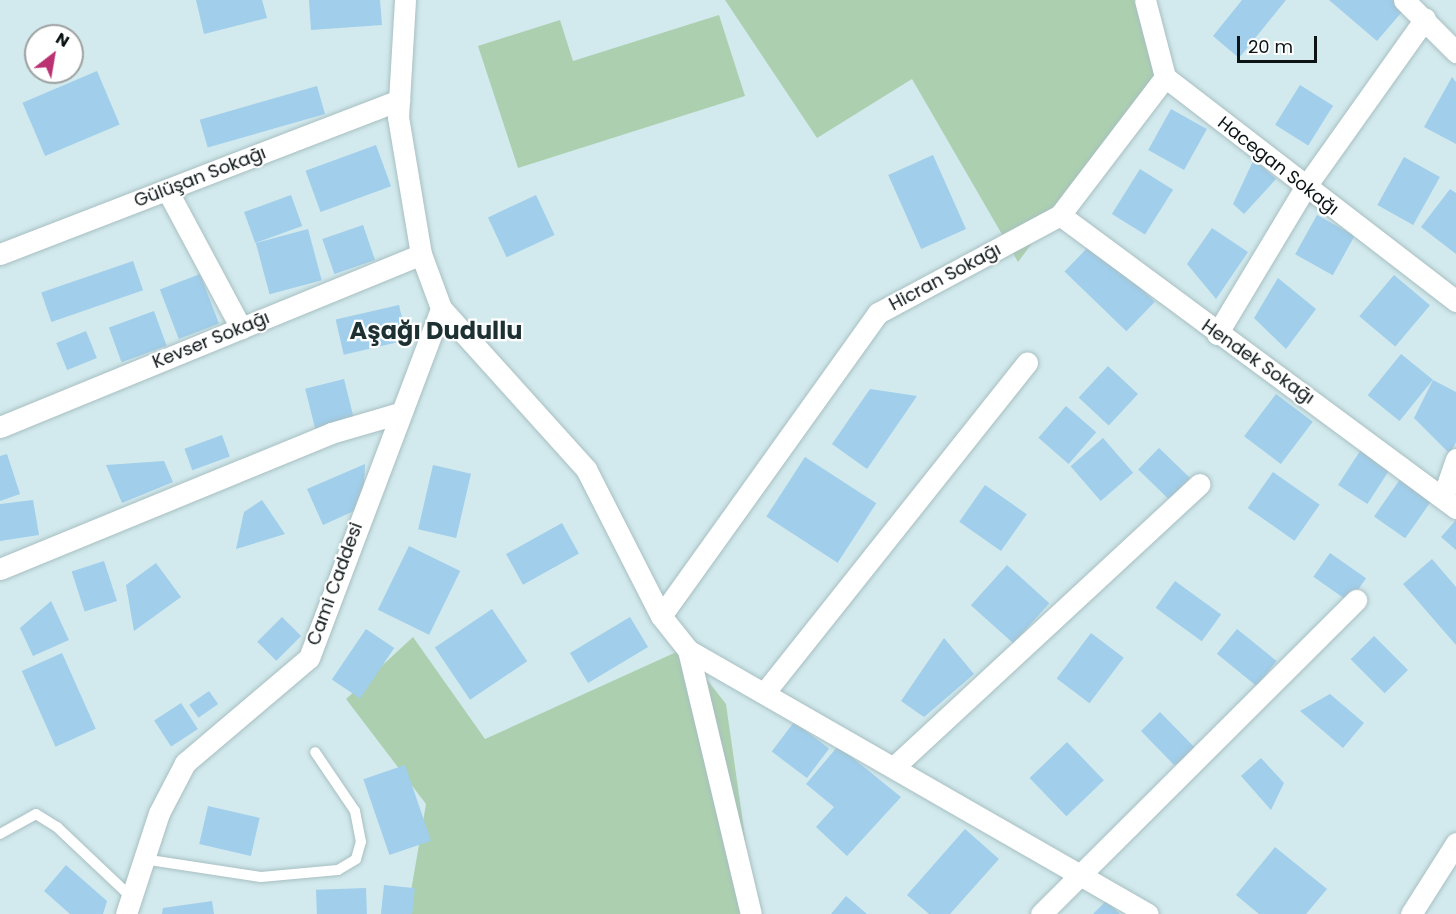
<!DOCTYPE html>
<meta charset="utf-8">
<style>
body{margin:0}
#map{position:relative;width:1456px;height:914px;overflow:hidden;background:#d2eaed;font-family:Poppins,sans-serif}
div>[style]{position:absolute}
.green>*{inset:0;background:#acd0af}
.building>*{inset:0;background:#a0ceeb;transform-origin:0 0}
.roads{filter:drop-shadow(0 0 2px #a8bfc2) drop-shadow(0 0 2px #a8bfc2)}
.service>*{height:10px;margin:-5px;padding:0 5px;transform-origin:5px;border-radius:5px;background:#fff}
.minor>*{height:21px;margin:-10.5px;padding:0 10.5px;transform-origin:10.5px;border-radius:10.5px;background:#fff}
span{translate:-50% -50%;white-space:nowrap;text-align:center;line-height:1.15;-webkit-text-stroke:4.5px #fff;paint-order:stroke}
.street-label{font-size:18px;color:#0c1415}
.district-label{font-size:24px;color:#1d3032;font-weight:700}
.north{position:absolute;left:24px;top:24px;width:60px;height:60px;box-sizing:border-box;background:#fff;border:2px solid #9ea1a1;border-radius:50%;rotate:31deg;font-size:16px;font-weight:700;line-height:24px;text-align:center;color:#0c1415}
.north::after{content:'';display:block;margin:auto;width:21px;height:27px;background:#ba3272;clip-path:polygon(50% 0,100% 100%,50% 72%,0 100%)}
.scale{position:absolute;left:1237px;top:36px;width:80px;height:27px;box-sizing:border-box;border:3px solid #0c1415;border-top:0;padding-left:8px;font-size:18px;line-height:21px;white-space:nowrap;color:#0c1415;-webkit-text-stroke:4px #fff;paint-order:stroke}
</style>
<div id="map">
<div class="green">
<i style="clip-path:polygon(725px 0,1144px 0,1166px 62px,1018px 262px,912px 79px,817px 138px)"></i>
<i style="clip-path:polygon(719px 15px,745px 96px,518px 168px,478px 46px,560px 20px,573px 61px)"></i>
<i style="clip-path:polygon(413px 637px,485px 739px,683px 649px,726px 704px,756px 914px,407px 914px,426px 804px,346px 699px)"></i>
</div>
<div class="building">
<i style="clip-path:polygon(196px 0,262px 0,267px 18px,204px 34px)"></i>
<i style="clip-path:polygon(309px 0,380px 0,382px 25px,311px 30px)"></i>
<i style="clip-path:polygon(1242px 0,1286px 0,1239px 58px,1213px 36px)"></i>
<i style="clip-path:polygon(1329px 0,1400px 0,1407px 6px,1377px 41px)"></i>
<i style="left:97px;top:71px;width:58px;height:81px;rotate:67deg"></i>
<i style="clip-path:polygon(1452px 77px,1456px 82px,1456px 144px,1424px 127px)"></i>
<i style="left:1300px;top:85px;width:39px;height:47px;rotate:32deg"></i>
<i style="left:317px;top:86px;width:29px;height:122px;rotate:74deg"></i>
<i style="left:1171px;top:109px;width:41px;height:47px;rotate:29deg"></i>
<i style="left:376px;top:145px;width:44px;height:75px;rotate:70deg"></i>
<i style="left:933px;top:155px;width:81px;height:49px;rotate:66deg"></i>
<i style="left:1404px;top:157px;width:41px;height:55px;rotate:29deg"></i>
<i style="clip-path:polygon(1254px 159px,1276px 179px,1244px 214px,1233px 204px)"></i>
<i style="left:1140px;top:169px;width:39px;height:53px;rotate:32deg"></i>
<i style="clip-path:polygon(1450px 189px,1456px 193px,1456px 254px,1421px 227px)"></i>
<i style="left:291px;top:195px;width:33px;height:50px;rotate:70deg"></i>
<i style="left:536px;top:195px;width:44px;height:53px;rotate:65deg"></i>
<i style="left:1317px;top:215px;width:43px;height:45px;rotate:29deg"></i>
<i style="left:363px;top:225px;width:37px;height:43px;rotate:71deg"></i>
<i style="clip-path:polygon(1212px 228px,1248px 252px,1216px 299px,1187px 264px)"></i>
<i style="left:308px;top:229px;width:53px;height:54px;rotate:75deg"></i>
<i style="left:1093px;top:242px;width:86px;height:41px;rotate:44deg"></i>
<i style="left:133px;top:261px;width:31px;height:97px;rotate:71deg"></i>
<i style="left:200px;top:274px;width:53px;height:43px;rotate:69deg"></i>
<i style="left:1394px;top:275px;width:47px;height:54px;rotate:40deg"></i>
<i style="clip-path:polygon(1278px 278px,1316px 309px,1286px 349px,1254px 318px)"></i>
<i style="left:399px;top:305px;width:36px;height:65px;rotate:77deg"></i>
<i style="left:154px;top:311px;width:37px;height:48px;rotate:70deg"></i>
<i style="left:86px;top:331px;width:29px;height:32px;rotate:68deg"></i>
<i style="left:1401px;top:354px;width:41px;height:53px;rotate:39deg"></i>
<i style="left:1108px;top:366px;width:41px;height:43px;rotate:43deg"></i>
<i style="left:344px;top:379px;width:41px;height:40px;rotate:76deg"></i>
<i style="clip-path:polygon(1433px 380px,1456px 392px,1456px 442px,1450px 454px,1414px 418px)"></i>
<i style="clip-path:polygon(870px 389px,917px 396px,867px 469px,832px 444px)"></i>
<i style="left:1276px;top:394px;width:46px;height:53px;rotate:37deg"></i>
<i style="left:1066px;top:406px;width:40px;height:42px;rotate:41deg"></i>
<i style="left:222px;top:435px;width:23px;height:40px;rotate:70deg"></i>
<i style="left:1103px;top:438px;width:46px;height:43px;rotate:49deg"></i>
<i style="left:1159px;top:448px;width:43px;height:30px;rotate:44deg"></i>
<i style="left:1362px;top:448px;width:35px;height:44px;rotate:33deg"></i>
<i style="clip-path:polygon(7px 454px,20px 494px,0 501px,0 456px)"></i>
<i style="left:805px;top:457px;width:85px;height:71px;rotate:33deg"></i>
<i style="clip-path:polygon(164px 461px,173px 482px,122px 503px,106px 465px)"></i>
<i style="clip-path:polygon(365px 464px,363px 507px,323px 525px,307px 489px)"></i>
<i style="left:433px;top:465px;width:39px;height:66px;rotate:13deg"></i>
<i style="left:1273px;top:472px;width:57px;height:44px;rotate:35deg"></i>
<i style="left:1401px;top:478px;width:38px;height:47px;rotate:35deg"></i>
<i style="left:985px;top:485px;width:51px;height:45px;rotate:35deg"></i>
<i style="clip-path:polygon(33px 500px,39px 535px,0 541px,0 504px)"></i>
<i style="clip-path:polygon(262px 500px,285px 534px,236px 549px,244px 512px)"></i>
<i style="clip-path:polygon(1456px 520px,1456px 550px,1441px 537px)"></i>
<i style="left:562px;top:523px;width:35px;height:64px;rotate:61deg"></i>
<i style="left:409px;top:546px;width:57px;height:71px;rotate:26deg"></i>
<i style="left:1330px;top:553px;width:44px;height:29px;rotate:35deg"></i>
<i style="clip-path:polygon(1432px 559px,1456px 587px,1456px 645px,1403px 584px)"></i>
<i style="left:104px;top:561px;width:42px;height:34px;rotate:72deg"></i>
<i style="clip-path:polygon(156px 563px,181px 597px,134px 631px,126px 585px)"></i>
<i style="left:1007px;top:565px;width:57px;height:54px;rotate:42deg"></i>
<i style="left:1175px;top:581px;width:57px;height:33px;rotate:36deg"></i>
<i style="clip-path:polygon(51px 601px,69px 640px,33px 656px,20px 628px)"></i>
<i style="left:492px;top:609px;width:63px;height:69px;rotate:56deg"></i>
<i style="left:282px;top:617px;width:27px;height:35px;rotate:45deg"></i>
<i style="left:630px;top:617px;width:35px;height:70px;rotate:59deg"></i>
<i style="left:366px;top:629px;width:34px;height:61px;rotate:34deg"></i>
<i style="left:1237px;top:629px;width:51px;height:32px;rotate:39deg"></i>
<i style="left:1091px;top:633px;width:41px;height:57px;rotate:37deg"></i>
<i style="left:1374px;top:636px;width:48px;height:33px;rotate:45deg"></i>
<i style="clip-path:polygon(944px 638px,974px 674px,924px 717px,901px 701px)"></i>
<i style="left:62px;top:653px;width:83px;height:44px;rotate:66deg"></i>
<i style="left:209px;top:691px;width:16px;height:24px;rotate:55deg"></i>
<i style="clip-path:polygon(1330px 694px,1364px 723px,1343px 748px,1300px 711px)"></i>
<i style="left:181px;top:703px;width:31px;height:32px;rotate:57deg"></i>
<i style="clip-path:polygon(1160px 712px,1203px 756px,1174px 765px,1141px 731px)"></i>
<i style="left:794px;top:722px;width:44px;height:37px;rotate:37deg"></i>
<i style="left:1067px;top:742px;width:53px;height:52px;rotate:46deg"></i>
<i style="clip-path:polygon(838px 746px,901px 797px,847px 856px,816px 827px,834px 807px,806px 784px)"></i>
<i style="clip-path:polygon(1261px 758px,1284px 783px,1271px 810px,1241px 776px)"></i>
<i style="left:405px;top:765px;width:80px;height:44px;rotate:71deg"></i>
<i style="left:208px;top:806px;width:53px;height:39px;rotate:13deg"></i>
<i style="clip-path:polygon(965px 829px,999px 859px,950px 914px,929px 914px,907px 895px)"></i>
<i style="clip-path:polygon(1275px 847px,1327px 889px,1306px 914px,1259px 914px,1236px 895px)"></i>
<i style="clip-path:polygon(66px 865px,107px 901px,103px 914px,70px 914px,44px 891px)"></i>
<i style="left:384px;top:885px;width:31px;height:29px;rotate:6deg"></i>
<i style="left:366px;top:888px;width:26px;height:50px;rotate:88deg"></i>
<i style="clip-path:polygon(846px 896px,867px 914px,831px 914px)"></i>
<i style="clip-path:polygon(212px 901px,214px 914px,162px 914px,163px 908px)"></i>
<i style="clip-path:polygon(1106px 901px,1120px 914px,1093px 914px)"></i>
</div>
<div class="roads">
<div class="service">
<i style="left:0;top:834px;width:41px;rotate:-29.1deg"></i>
<i style="left:36px;top:814px;width:25px;rotate:32deg"></i>
<i style="left:57px;top:827px;width:102px;rotate:43.4deg"></i>
<i style="left:143px;top:859px;width:119px;rotate:8.7deg"></i>
<i style="left:261px;top:877px;width:77px;rotate:-5.2deg"></i>
<i style="left:338px;top:870px;width:21px;rotate:-31deg"></i>
<i style="left:356px;top:859px;width:18px;rotate:-74deg"></i>
<i style="left:361px;top:842px;width:32px;rotate:-101deg"></i>
<i style="left:355px;top:811px;width:71px;rotate:-124.1deg"></i>
</div>
<div class="minor">
<i style="left:405px;top:0;width:117px;rotate:93.4deg"></i>
<i style="left:398px;top:117px;width:139px;rotate:80.5deg"></i>
<i style="left:421px;top:254px;width:58px;rotate:69.7deg"></i>
<i style="left:441px;top:308px;width:217px;rotate:48deg"></i>
<i style="left:586px;top:469px;width:165px;rotate:63deg"></i>
<i style="left:661px;top:616px;width:43px;rotate:51.5deg"></i>
<i style="left:688px;top:650px;width:530px;rotate:29.85deg"></i>
<i style="left:1145px;top:0;width:80px;rotate:75.4deg"></i>
<i style="left:1165px;top:77px;width:367px;rotate:37.6deg"></i>
<i style="left:1404px;top:0;width:74px;rotate:45deg"></i>
<i style="left:167px;top:190px;width:157px;rotate:61.8deg"></i>
<i style="left:1060px;top:215px;width:493px;rotate:36.5deg"></i>
<i style="left:0;top:254px;width:428px;rotate:-21.1deg"></i>
<i style="left:1217px;top:334px;width:169px;rotate:-59deg"></i>
<i style="left:1304px;top:189px;width:209px;rotate:-54.6deg"></i>
<i style="left:0;top:427px;width:455px;rotate:-22.3deg"></i>
<i style="left:1444px;top:494px;width:37px;rotate:-71deg"></i>
<i style="left:0;top:569px;width:358px;rotate:-22.3deg"></i>
<i style="left:331px;top:433px;width:72px;rotate:-16.2deg"></i>
<i style="left:661px;top:616px;width:373px;rotate:-54.4deg"></i>
<i style="left:878px;top:313px;width:207px;rotate:-28.3deg"></i>
<i style="left:1060px;top:215px;width:173px;rotate:-52.7deg"></i>
<i style="left:688px;top:650px;width:271px;rotate:76.6deg"></i>
<i style="left:765px;top:692px;width:421px;rotate:-51.5deg"></i>
<i style="left:895px;top:766px;width:415px;rotate:-42.8deg"></i>
<i style="left:126px;top:914px;width:106px;rotate:-71.9deg"></i>
<i style="left:159px;top:813px;width:56px;rotate:-62.5deg"></i>
<i style="left:185px;top:763px;width:162px;rotate:-40.3deg"></i>
<i style="left:309px;top:658px;width:374px;rotate:-69.3deg"></i>
<i style="left:1041px;top:914px;width:445px;rotate:-44.9deg"></i>
<i style="left:1411px;top:914px;width:84px;rotate:-57.6deg"></i>
</div>
</div>
<div class="street-label">
<span style="left:1278px;top:166px;rotate:38deg">Hacegan Sokağı</span>
<span style="left:200px;top:177px;rotate:-21deg">Gülüşan Sokağı</span>
<span style="left:945px;top:277px;rotate:-28deg">Hicran Sokağı</span>
<span style="left:211px;top:340px;rotate:-22deg">Kevser Sokağı</span>
<span style="left:1258px;top:362px;rotate:35deg">Hendek Sokağı</span>
<span style="left:335px;top:584px;rotate:-70deg">Cami Caddesi</span>
</div>
<div class="district-label">
<span style="left:436px;top:331px">Aşağı Dudullu</span>
</div>
<div class="north">N</div>
<div class="scale">20 m</div>
</div>
